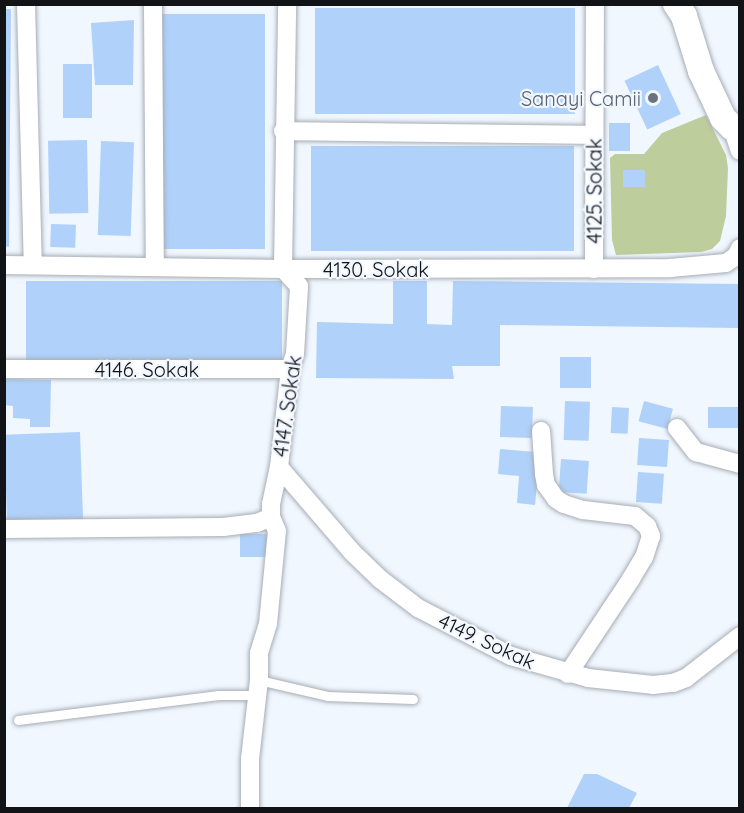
<!DOCTYPE html>
<style>
body{margin:0}
#map{position:relative;width:744px;height:813px;overflow:hidden;background:#f1f7ff;font-family:Quicksand,sans-serif}
div>[style]{position:absolute}
.green>*{inset:0;background:#becd9c}
.building>*{inset:0;background:#afd1fa;transform-origin:0 0}
.roads{filter:drop-shadow(0 0 2px #a7adb4) drop-shadow(0 0 2px #a7adb4)}
.lane>*{height:9px;margin:-4.5px;padding:0 4.5px;transform-origin:4.5px;border-radius:4.5px;background:#fff}
.street>*{height:18px;margin:-9px;padding:0 9px;transform-origin:9px;border-radius:9px;background:#fff}
.secondary>*{height:26px;margin:-13px;padding:0 13px;transform-origin:13px;border-radius:13px;background:#fff}
.dots>*{width:16px;height:16px;translate:-50% -50%;box-sizing:border-box;border:3px solid #f1f7ff;border-radius:50%}
span{translate:-50% -50%;white-space:nowrap;text-align:center;line-height:1.15;-webkit-text-stroke:4.5px #f1f7ff;paint-order:stroke}
.worship-label{font-size:20px;color:#5b616d}
.right{translate:-100% -50%;text-align:right}
.street-label{font-size:20px;color:#111316}
.frame{position:absolute;inset:0;border:6px solid #111316;pointer-events:none}
</style>
<div id="map">
<div class="green">
<i style="clip-path:polygon(706px 115px,726px 155px,728px 168px,726px 216px,720px 241px,712px 249px,701px 252px,616px 255px,612px 240px,610px 158px,615px 154px,644px 154px,662px 133px)"></i>
</div>
<div class="building">
<i style="left:315px;top:8px;width:260px;height:106px"></i>
<i style="clip-path:polygon(4px 9px,11px 9px,9px 247px,4px 246px)"></i>
<i style="left:160px;top:14px;width:105px;height:235px"></i>
<i style="clip-path:polygon(134px 20px,133px 85px,95px 85px,91px 23px)"></i>
<i style="left:63px;top:64px;width:29px;height:54px"></i>
<i style="left:658px;top:65px;width:54px;height:37px;rotate:65deg"></i>
<i style="left:609px;top:123px;width:21px;height:28px"></i>
<i style="left:87px;top:140px;width:73px;height:39px;rotate:89deg"></i>
<i style="left:101px;top:141px;width:33px;height:94px;rotate:2deg"></i>
<i style="left:311px;top:146px;width:263px;height:105px"></i>
<i style="left:623px;top:170px;width:22px;height:17px"></i>
<i style="left:51px;top:224px;width:25px;height:23px;rotate:2deg"></i>
<i style="left:26px;top:281px;width:256px;height:80px"></i>
<i style="clip-path:polygon(393px 281px,427px 281px,427px 324px,452px 325px,453px 281px,739px 284px,738px 328px,500px 325px,500px 366px,452px 366px,454px 379px,316px 378px,317px 322px,393px 324px)"></i>
<i style="left:560px;top:357px;width:31px;height:31px"></i>
<i style="clip-path:polygon(5px 379px,51px 380px,50px 427px,30px 427px,30px 419px,13px 418px,13px 406px,4px 405px)"></i>
<i style="left:565px;top:401px;width:25px;height:39px;rotate:2deg"></i>
<i style="left:644px;top:401px;width:30px;height:21px;rotate:15deg"></i>
<i style="left:501px;top:406px;width:32px;height:31px;rotate:2deg"></i>
<i style="left:612px;top:407px;width:17px;height:26px;rotate:3deg"></i>
<i style="left:740px;top:407px;width:21px;height:32px;rotate:90deg"></i>
<i style="left:80px;top:432px;width:87px;height:76px;rotate:88deg"></i>
<i style="left:639px;top:438px;width:30px;height:27px;rotate:4deg"></i>
<i style="clip-path:polygon(500px 449px,536px 452px,535px 474px,538px 474px,535px 505px,517px 503px,519px 476px,498px 474px)"></i>
<i style="left:561px;top:459px;width:28px;height:33px;rotate:4deg"></i>
<i style="left:638px;top:472px;width:26px;height:30px;rotate:4deg"></i>
<i style="left:240px;top:534px;width:32px;height:23px"></i>
<i style="clip-path:polygon(584px 774px,597px 774px,637px 793px,629px 808px,567px 808px)"></i>
</div>
<div class="roads">
<div class="lane">
<i style="left:259px;top:680px;width:70px;rotate:13.2deg"></i>
<i style="left:327px;top:696px;width:86px;rotate:2deg"></i>
<i style="left:18px;top:720px;width:202px;rotate:-7.1deg"></i>
<i style="left:218px;top:695px;width:39px"></i>
</div>
<div class="street">
<i style="left:26px;top:4px;width:261px;rotate:88.5deg"></i>
<i style="left:153px;top:4px;width:263px;rotate:89.6deg"></i>
<i style="left:732px;top:127px;width:25px;rotate:72deg"></i>
<i style="left:283px;top:131px;width:311px;rotate:0.7deg"></i>
<i style="left:4px;top:265px;width:279px;rotate:0.8deg"></i>
<i style="left:283px;top:269px;width:387px;rotate:-0.1deg"></i>
<i style="left:670px;top:268px;width:56px;rotate:-5.1deg"></i>
<i style="left:726px;top:263px;width:12px;rotate:-35deg"></i>
<i style="left:736px;top:256px;width:9px;rotate:-63deg"></i>
<i style="left:594px;top:269px;width:265px;rotate:-89.8deg"></i>
<i style="left:4px;top:369px;width:286px"></i>
<i style="left:677px;top:428px;width:31px;rotate:52deg"></i>
<i style="left:696px;top:452px;width:46px;rotate:15.3deg"></i>
<i style="left:541px;top:431px;width:43px;rotate:86deg"></i>
<i style="left:544px;top:474px;width:11px;rotate:80deg"></i>
<i style="left:546px;top:485px;width:17px;rotate:54deg"></i>
<i style="left:556px;top:499px;width:9px;rotate:32deg"></i>
<i style="left:564px;top:504px;width:20px;rotate:18deg"></i>
<i style="left:583px;top:510px;width:52px;rotate:6.6deg"></i>
<i style="left:635px;top:516px;width:16px;rotate:40deg"></i>
<i style="left:647px;top:526px;width:11px;rotate:68deg"></i>
<i style="left:651px;top:536px;width:22px;rotate:108deg"></i>
<i style="left:644px;top:557px;width:26px;rotate:121deg"></i>
<i style="left:631px;top:579px;width:114px;rotate:123.6deg"></i>
<i style="left:279px;top:467px;width:112px;rotate:49.3deg"></i>
<i style="left:352px;top:552px;width:39px;rotate:44deg"></i>
<i style="left:380px;top:579px;width:48px;rotate:37.3deg"></i>
<i style="left:418px;top:608px;width:105px;rotate:27.3deg"></i>
<i style="left:511px;top:656px;width:80px;rotate:15.9deg"></i>
<i style="left:588px;top:678px;width:65px;rotate:6.1deg"></i>
<i style="left:653px;top:685px;width:20px;rotate:-6deg"></i>
<i style="left:673px;top:683px;width:14px;rotate:-21deg"></i>
<i style="left:686px;top:678px;width:68px;rotate:-37.9deg"></i>
<i style="left:4px;top:529px;width:219px;rotate:-0.5deg"></i>
<i style="left:223px;top:527px;width:34px;rotate:-7deg"></i>
<i style="left:257px;top:523px;width:15px;rotate:-23deg"></i>
<i style="left:250px;top:808px;width:49px;rotate:-90deg"></i>
<i style="left:250px;top:759px;width:80px;rotate:-83.5deg"></i>
<i style="left:259px;top:680px;width:27px;rotate:-90deg"></i>
<i style="left:259px;top:653px;width:30px;rotate:-73deg"></i>
<i style="left:268px;top:624px;width:93px;rotate:-84.5deg"></i>
<i style="left:277px;top:531px;width:15px;rotate:-113deg"></i>
<i style="left:271px;top:517px;width:13px;rotate:-90deg"></i>
<i style="left:271px;top:504px;width:38px;rotate:-78deg"></i>
<i style="left:279px;top:467px;width:99px;rotate:-83.6deg"></i>
<i style="left:290px;top:369px;width:16px;rotate:-72deg"></i>
<i style="left:295px;top:354px;width:68px;rotate:-86.6deg"></i>
<i style="left:299px;top:286px;width:23px;rotate:-133deg"></i>
<i style="left:283px;top:269px;width:265px;rotate:-89.1deg"></i>
</div>
<div class="secondary">
<i style="left:676px;top:4px;width:14px;rotate:56deg"></i>
<i style="left:684px;top:16px;width:58px;rotate:72.8deg"></i>
<i style="left:701px;top:71px;width:52px;rotate:64.9deg"></i>
<i style="left:723px;top:118px;width:13px;rotate:45deg"></i>
<i style="left:732px;top:127px;width:8px;rotate:14deg"></i>
</div>
</div>
<div class="dots">
<i style="left:653px;top:98px;background:#6b7280"></i>
</div>
<div class="worship-label">
<span class="right" style="left:641px;top:98px">Sanayi Camii</span>
</div>
<div class="street-label">
<span style="left:594px;top:191px;rotate:-90deg">4125. Sokak</span>
<span style="left:376px;top:269px">4130. Sokak</span>
<span style="left:147px;top:369px">4146. Sokak</span>
<span style="left:287px;top:406px;rotate:-82deg">4147. Sokak</span>
<span style="left:487px;top:641px;rotate:25deg">4149. Sokak</span>
</div>
<div class="frame"></div>
</div>
